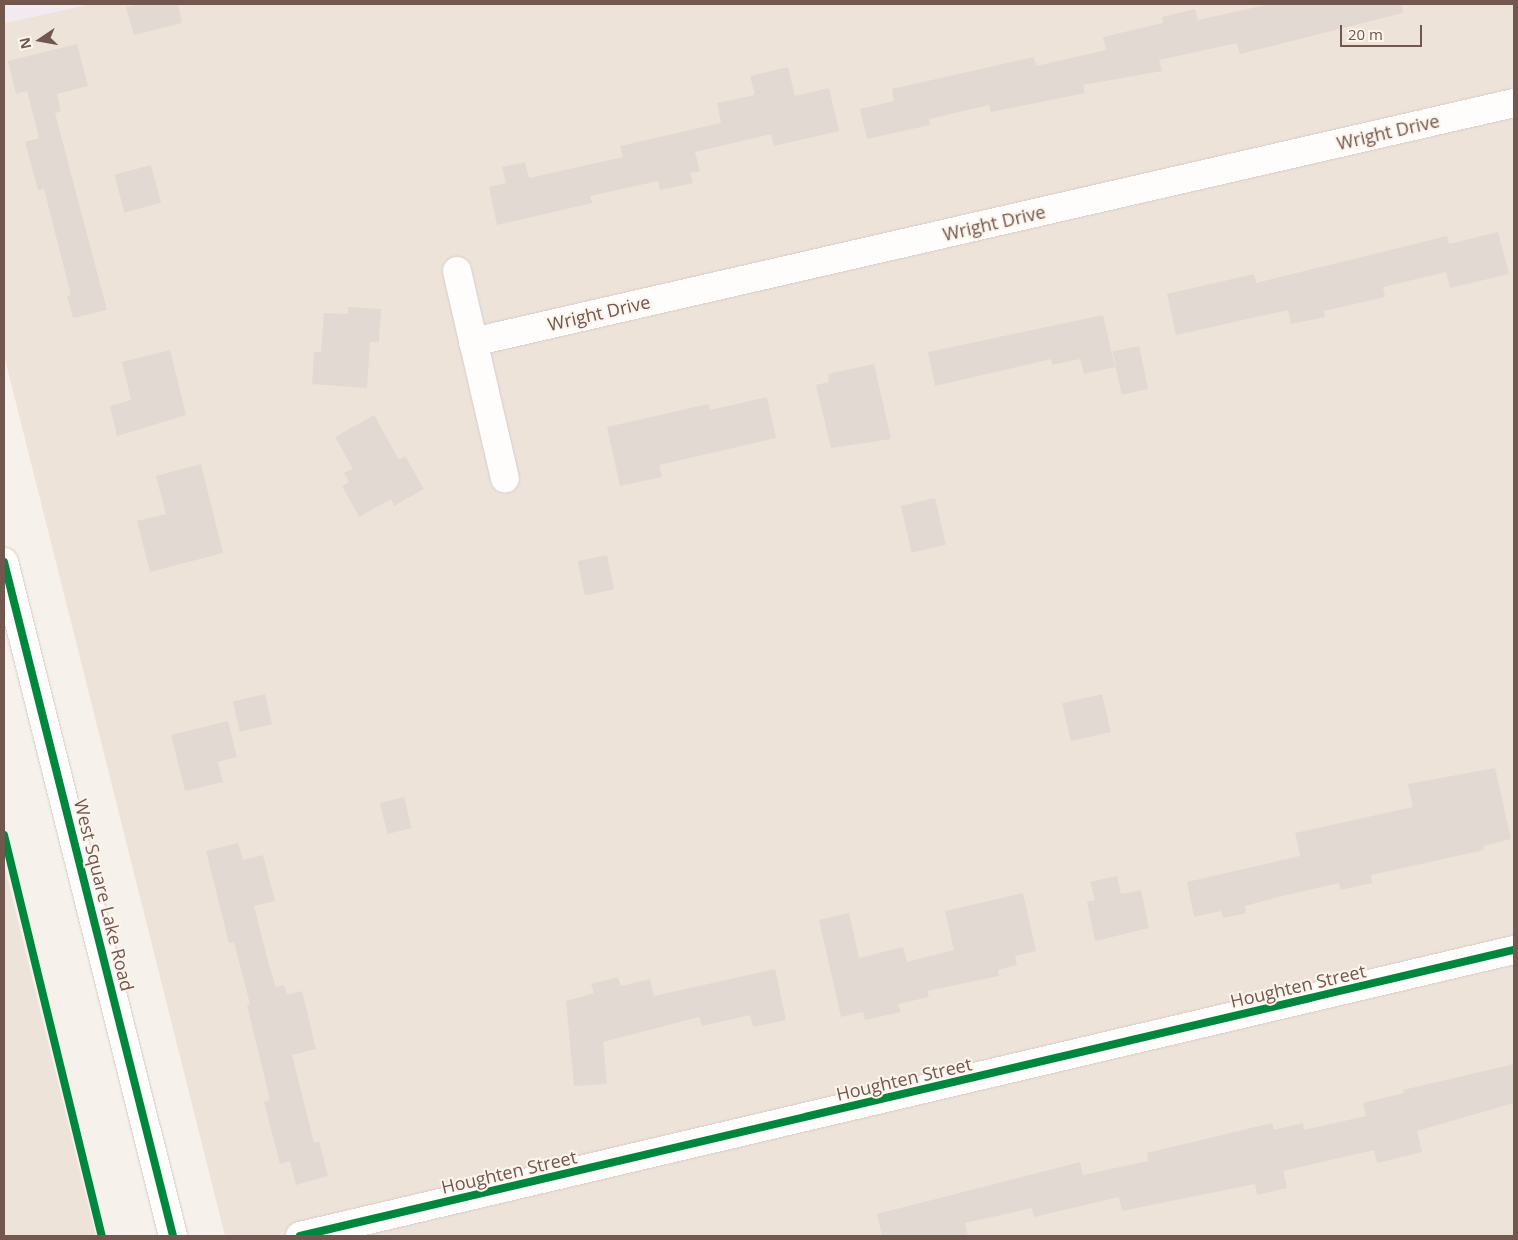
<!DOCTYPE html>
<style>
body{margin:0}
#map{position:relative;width:1518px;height:1240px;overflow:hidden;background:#f6f1eb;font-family:"Open Sans",sans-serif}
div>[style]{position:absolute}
.residential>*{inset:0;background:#eee3d9}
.education>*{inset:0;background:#f2eaf1}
.building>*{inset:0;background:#e2d9d3;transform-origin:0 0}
.roads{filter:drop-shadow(0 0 1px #d5cec9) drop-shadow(0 0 1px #d5cec9)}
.minor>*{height:28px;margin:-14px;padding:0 14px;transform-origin:14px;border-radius:14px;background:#fefdfc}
.secondary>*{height:28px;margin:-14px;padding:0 14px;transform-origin:14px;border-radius:14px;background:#fefdfc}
.cycleway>*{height:8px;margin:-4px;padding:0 4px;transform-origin:4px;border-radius:4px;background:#00873e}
span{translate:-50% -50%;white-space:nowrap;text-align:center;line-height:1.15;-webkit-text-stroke:4px #fdf5ed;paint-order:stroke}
.street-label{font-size:18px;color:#71574e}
.frame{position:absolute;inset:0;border:5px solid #71574e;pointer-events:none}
.north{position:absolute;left:15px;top:15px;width:50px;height:50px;-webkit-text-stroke:4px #fdf5ed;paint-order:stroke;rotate:258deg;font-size:14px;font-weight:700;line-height:20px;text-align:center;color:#71574e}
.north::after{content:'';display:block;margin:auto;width:18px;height:22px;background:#71574e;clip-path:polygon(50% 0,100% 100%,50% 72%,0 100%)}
.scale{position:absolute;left:1340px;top:25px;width:82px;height:22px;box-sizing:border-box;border:2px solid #71574e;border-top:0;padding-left:6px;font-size:15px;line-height:18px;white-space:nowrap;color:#71574e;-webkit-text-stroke:4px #fdf5ed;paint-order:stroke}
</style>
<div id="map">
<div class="residential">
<i style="clip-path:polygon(91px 4px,1514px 4px,1514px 1236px,225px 1236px,4px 355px,4px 23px)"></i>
<i style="clip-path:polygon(4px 864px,96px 1236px,4px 1236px)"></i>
</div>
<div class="education">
<i style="clip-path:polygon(4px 4px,91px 4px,4px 23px)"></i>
</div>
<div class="building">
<i style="clip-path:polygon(140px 4px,178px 4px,182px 23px,134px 35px,126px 7px)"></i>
<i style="clip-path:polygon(1270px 4px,1402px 4px,1403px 13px,1240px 54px,1237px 43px,1159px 60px,1162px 71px,1083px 85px,1085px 93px,991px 112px,989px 105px,929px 119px,930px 125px,867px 139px,860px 109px,894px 101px,892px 89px,1034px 57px,1036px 66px,1106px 50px,1103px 37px,1163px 23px,1162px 17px,1195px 9px,1198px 20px)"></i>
<i style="clip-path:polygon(77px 44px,88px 86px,57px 94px,61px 111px,55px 113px,107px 310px,73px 318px,67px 296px,71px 295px,44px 189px,38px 190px,25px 142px,39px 138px,27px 91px,16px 94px,8px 61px)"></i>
<i style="clip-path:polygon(788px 67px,795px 96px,829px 88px,839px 131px,774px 146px,771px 134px,695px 152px,700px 171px,690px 173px,693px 183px,660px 190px,658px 181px,590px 196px,592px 203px,497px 225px,489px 187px,506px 183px,502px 167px,525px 162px,529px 178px,623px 157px,620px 146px,721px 123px,717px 103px,755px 95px,750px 76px)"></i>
<i style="left:151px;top:165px;width:39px;height:38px;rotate:75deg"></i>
<i style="clip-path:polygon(1498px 232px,1509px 274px,1450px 288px,1446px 272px,1383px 287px,1385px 297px,1324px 311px,1325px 317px,1291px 324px,1288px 310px,1176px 335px,1167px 294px,1254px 274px,1256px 283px,1447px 236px,1449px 244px)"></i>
<i style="clip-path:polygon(348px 307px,381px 309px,379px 342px,370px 342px,367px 388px,312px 384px,314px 352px,321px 352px,324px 313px,348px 314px)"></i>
<i style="clip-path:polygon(1103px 315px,1115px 367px,1084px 374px,1080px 359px,1052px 365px,1051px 359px,935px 386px,928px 352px)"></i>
<i style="left:1139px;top:346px;width:44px;height:27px;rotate:78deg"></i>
<i style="clip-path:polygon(170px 350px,186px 415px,117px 436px,110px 406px,131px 400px,122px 362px)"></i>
<i style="clip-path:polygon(874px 364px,891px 439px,831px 448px,816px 385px,829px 382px,828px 374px)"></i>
<i style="clip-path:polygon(767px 397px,776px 438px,659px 465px,662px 477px,620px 486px,607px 427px,708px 404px,710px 410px)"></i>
<i style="clip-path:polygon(374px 415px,399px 460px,405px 456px,424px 489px,394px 506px,391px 499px,359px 517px,342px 486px,349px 482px,344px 473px,353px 469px,335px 437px)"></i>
<i style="clip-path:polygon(201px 464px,223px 553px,150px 572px,137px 521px,166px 514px,156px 476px)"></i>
<i style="left:935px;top:498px;width:48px;height:35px;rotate:77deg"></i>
<i style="left:607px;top:555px;width:35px;height:30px;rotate:78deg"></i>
<i style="left:265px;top:694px;width:31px;height:33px;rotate:77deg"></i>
<i style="left:1102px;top:694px;width:39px;height:41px;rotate:77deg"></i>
<i style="clip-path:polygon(228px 721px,237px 757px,218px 762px,223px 782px,185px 791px,171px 735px)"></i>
<i style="clip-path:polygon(1495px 768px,1511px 839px,1483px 846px,1484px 850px,1371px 875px,1372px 883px,1340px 890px,1339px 883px,1278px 897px,1245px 906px,1246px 913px,1223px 918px,1221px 911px,1194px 917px,1187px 882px,1300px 856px,1295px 833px,1413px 807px,1408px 784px)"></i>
<i style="left:404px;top:797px;width:32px;height:25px;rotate:76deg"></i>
<i style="clip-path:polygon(238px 843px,243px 860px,263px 855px,275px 901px,254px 906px,269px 965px,276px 987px,284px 985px,287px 995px,302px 991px,316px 1049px,292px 1055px,314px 1143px,319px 1141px,328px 1176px,296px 1185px,290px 1161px,280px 1164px,264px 1102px,270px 1100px,247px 1005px,250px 1004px,234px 942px,229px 943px,206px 851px)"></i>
<i style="clip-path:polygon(1117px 876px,1121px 894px,1141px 890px,1149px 928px,1095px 941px,1087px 902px,1095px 900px,1090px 882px)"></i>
<i style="clip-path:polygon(1023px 893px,1036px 951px,1015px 956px,1017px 965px,998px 970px,999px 976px,927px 991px,929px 997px,898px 1004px,901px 1012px,865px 1020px,863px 1012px,841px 1017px,819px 920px,849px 913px,859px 958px,903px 947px,907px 962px,954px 950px,945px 911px)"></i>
<i style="clip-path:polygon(775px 969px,786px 1020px,753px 1027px,750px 1015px,702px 1026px,699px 1017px,603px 1042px,607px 1084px,574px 1086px,566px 1001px,594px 993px,591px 984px,618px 977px,621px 986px,650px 979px,654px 996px)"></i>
<i style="clip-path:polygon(1514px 1064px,1514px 1103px,1417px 1131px,1422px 1152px,1377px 1163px,1374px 1150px,1283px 1171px,1287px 1188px,1257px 1195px,1255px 1184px,1122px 1211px,1119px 1197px,1034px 1217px,1032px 1208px,965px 1223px,968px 1236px,882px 1236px,877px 1214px,1080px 1162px,1083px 1175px,1148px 1161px,1147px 1153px,1272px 1123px,1274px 1130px,1303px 1123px,1304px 1130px,1366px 1116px,1363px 1103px,1404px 1093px,1403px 1090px)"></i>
</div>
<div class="roads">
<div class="minor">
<i style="left:457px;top:271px;width:213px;rotate:77deg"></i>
<i style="left:473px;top:342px;width:1068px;rotate:-12.93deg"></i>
<i style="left:300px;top:1236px;width:1247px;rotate:-13.26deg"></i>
</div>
<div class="secondary">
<i style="left:4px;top:562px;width:695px;rotate:75.92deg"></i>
</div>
</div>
<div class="cycleway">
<i style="left:4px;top:562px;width:695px;rotate:75.92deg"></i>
<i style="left:4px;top:835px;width:413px;rotate:76.3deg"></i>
<i style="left:300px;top:1236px;width:1247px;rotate:-13.26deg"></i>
</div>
<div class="street-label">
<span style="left:1388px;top:132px;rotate:-13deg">Wright Drive</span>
<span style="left:994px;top:223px;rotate:-13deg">Wright Drive</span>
<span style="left:599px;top:313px;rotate:-13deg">Wright Drive</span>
<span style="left:104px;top:895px;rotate:76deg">West Square Lake Road</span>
<span style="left:1298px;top:986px;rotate:-13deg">Houghten Street</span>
<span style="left:904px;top:1079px;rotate:-13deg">Houghten Street</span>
<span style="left:509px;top:1172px;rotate:-13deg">Houghten Street</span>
</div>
<div class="frame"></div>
<div class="north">N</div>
<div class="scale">20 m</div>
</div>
